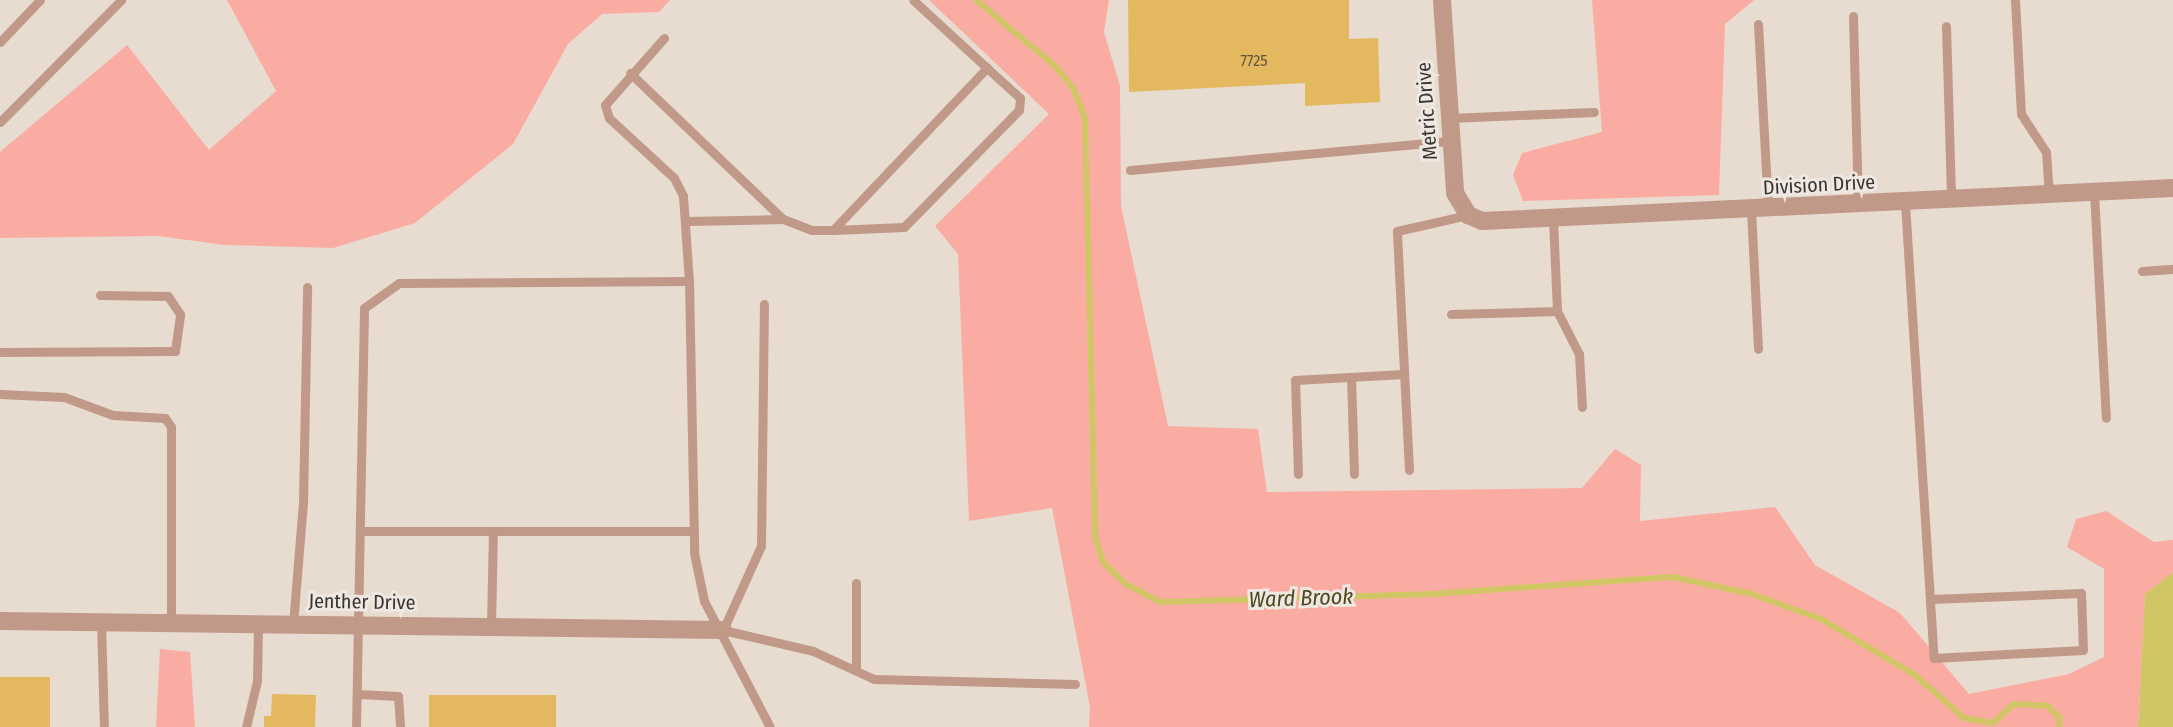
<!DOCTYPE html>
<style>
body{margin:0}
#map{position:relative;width:2173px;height:727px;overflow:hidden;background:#efe8e2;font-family:"Fira Sans Condensed",sans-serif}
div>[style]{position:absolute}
.built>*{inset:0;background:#e8dbd0;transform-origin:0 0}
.green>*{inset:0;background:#faaca3}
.water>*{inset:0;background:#d1c665}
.stream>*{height:6px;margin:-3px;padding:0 3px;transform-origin:3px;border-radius:3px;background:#d1c665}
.building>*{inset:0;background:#e3b85e;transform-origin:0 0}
.service>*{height:9px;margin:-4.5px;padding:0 4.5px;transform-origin:4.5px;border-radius:4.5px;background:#c19988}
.minor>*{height:18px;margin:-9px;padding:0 9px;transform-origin:9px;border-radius:9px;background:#c19988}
span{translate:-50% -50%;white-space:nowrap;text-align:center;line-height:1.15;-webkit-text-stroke:6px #efe8e2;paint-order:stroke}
.number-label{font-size:16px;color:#63563e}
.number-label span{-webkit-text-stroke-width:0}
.street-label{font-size:20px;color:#383533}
.water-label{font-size:22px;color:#4c471f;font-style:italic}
</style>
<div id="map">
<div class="built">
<i style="left:0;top:0;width:2173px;height:727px"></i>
</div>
<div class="green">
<i style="clip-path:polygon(227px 0,670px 0,659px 12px,602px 14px,568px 44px,513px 144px,415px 223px,333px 248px,225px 245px,158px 236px,0 238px,0 152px,127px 45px,209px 150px,276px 91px)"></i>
<i style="clip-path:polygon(929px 0,1109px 0,1104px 32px,1120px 86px,1121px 206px,1168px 426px,1258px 429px,1267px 492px,1582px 488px,1615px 449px,1641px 465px,1640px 521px,1775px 507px,1815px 565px,1900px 613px,1969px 694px,2069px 674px,2104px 657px,2104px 569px,2067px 547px,2076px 519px,2106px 511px,2154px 542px,2173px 540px,2173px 572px,2145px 595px,2138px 727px,1089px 727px,1090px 707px,1052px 508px,969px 521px,958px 254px,935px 226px,1049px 114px)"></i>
<i style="clip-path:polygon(1592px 0,1754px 0,1725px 24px,1719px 195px,1523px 201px,1513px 175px,1522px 153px,1602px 132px)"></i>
<i style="clip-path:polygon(160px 649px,190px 652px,195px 727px,156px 727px)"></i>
</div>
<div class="water">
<i style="clip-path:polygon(2173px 572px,2173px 727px,2138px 727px,2145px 594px)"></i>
</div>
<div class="stream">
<i style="left:976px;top:0;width:104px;rotate:39.9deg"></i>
<i style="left:1056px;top:67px;width:27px;rotate:51deg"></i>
<i style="left:1073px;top:88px;width:32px;rotate:68deg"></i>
<i style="left:1085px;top:118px;width:419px;rotate:88.6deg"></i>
<i style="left:1095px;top:537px;width:26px;rotate:72deg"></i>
<i style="left:1103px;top:562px;width:32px;rotate:44deg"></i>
<i style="left:1126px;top:584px;width:38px;rotate:28deg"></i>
<i style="left:1160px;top:602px;width:273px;rotate:-1.7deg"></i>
<i style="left:1433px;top:594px;width:241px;rotate:-4.1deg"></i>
<i style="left:1673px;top:577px;width:81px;rotate:12.1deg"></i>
<i style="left:1752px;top:594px;width:73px;rotate:19.9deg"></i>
<i style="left:1821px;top:619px;width:109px;rotate:30.8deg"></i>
<i style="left:1915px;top:675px;width:65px;rotate:41.3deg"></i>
<i style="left:1964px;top:718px;width:29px;rotate:10deg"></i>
<i style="left:1993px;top:723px;width:28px;rotate:-42deg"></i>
<i style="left:2014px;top:704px;width:34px;rotate:3deg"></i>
<i style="left:2048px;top:706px;width:17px;rotate:45deg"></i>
<i style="left:2060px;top:718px;width:9px;rotate:96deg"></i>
</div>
<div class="building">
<i style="clip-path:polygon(1128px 0,1349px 0,1349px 39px,1378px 38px,1380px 102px,1305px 106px,1305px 83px,1129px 92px)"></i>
<i style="left:0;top:677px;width:50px;height:50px"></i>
<i style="clip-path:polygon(272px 694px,316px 695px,315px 727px,264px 727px,264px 716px,271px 716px)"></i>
<i style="left:429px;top:695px;width:127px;height:32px"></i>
</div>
<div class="service">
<i style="left:2015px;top:0;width:114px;rotate:87deg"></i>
<i style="left:2021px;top:114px;width:45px;rotate:56.7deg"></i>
<i style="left:2046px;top:152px;width:43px;rotate:86deg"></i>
<i style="left:1853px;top:16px;width:189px;rotate:88.5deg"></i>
<i style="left:1758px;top:24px;width:186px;rotate:86.9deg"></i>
<i style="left:1946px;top:26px;width:173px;rotate:88.3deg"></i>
<i style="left:664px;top:38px;width:89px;rotate:131.4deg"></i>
<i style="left:605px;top:105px;width:14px;rotate:73deg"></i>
<i style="left:609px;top:118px;width:88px;rotate:42.7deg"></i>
<i style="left:674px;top:178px;width:20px;rotate:63deg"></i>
<i style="left:683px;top:196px;width:85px;rotate:86deg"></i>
<i style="left:0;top:42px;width:58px;rotate:-46.4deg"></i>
<i style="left:630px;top:73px;width:211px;rotate:43.7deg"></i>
<i style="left:783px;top:219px;width:30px;rotate:21deg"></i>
<i style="left:811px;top:230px;width:22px"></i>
<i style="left:833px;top:230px;width:224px;rotate:-46.5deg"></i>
<i style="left:987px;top:68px;width:100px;rotate:-137.4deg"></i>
<i style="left:1449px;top:118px;width:145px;rotate:-2.4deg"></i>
<i style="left:0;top:122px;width:172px;rotate:-45.2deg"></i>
<i style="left:1130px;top:170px;width:321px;rotate:-5.2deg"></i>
<i style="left:2094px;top:192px;width:226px;rotate:87deg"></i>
<i style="left:1905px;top:203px;width:456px;rotate:86.4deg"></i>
<i style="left:1934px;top:658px;width:149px;rotate:-3.1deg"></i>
<i style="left:2083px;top:650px;width:57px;rotate:-92deg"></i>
<i style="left:2081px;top:593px;width:150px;rotate:177.7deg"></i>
<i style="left:1751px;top:210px;width:139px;rotate:87.1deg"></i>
<i style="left:688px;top:221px;width:95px;rotate:-1.2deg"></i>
<i style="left:833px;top:230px;width:71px;rotate:-2.4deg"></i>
<i style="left:904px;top:227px;width:164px;rotate:-45.5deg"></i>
<i style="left:1019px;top:110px;width:12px;rotate:-85deg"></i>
<i style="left:1020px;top:98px;width:45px;rotate:-137.7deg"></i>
<i style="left:2142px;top:271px;width:31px;rotate:-4deg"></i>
<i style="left:1557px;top:311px;width:48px;rotate:62.9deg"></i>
<i style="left:1579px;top:354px;width:53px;rotate:86.8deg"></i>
<i style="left:1451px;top:314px;width:106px;rotate:-1.6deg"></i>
<i style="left:1557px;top:311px;width:90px;rotate:-92.5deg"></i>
<i style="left:0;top:352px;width:175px;rotate:-0.3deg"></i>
<i style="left:175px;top:351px;width:37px;rotate:-82deg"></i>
<i style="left:180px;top:314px;width:22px;rotate:-124deg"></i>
<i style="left:168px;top:296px;width:68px;rotate:-179.2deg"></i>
<i style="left:1351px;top:377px;width:97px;rotate:88.2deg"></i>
<i style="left:0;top:394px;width:64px;rotate:2.7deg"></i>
<i style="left:64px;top:397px;width:52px;rotate:20.2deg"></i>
<i style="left:113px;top:415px;width:52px;rotate:3.3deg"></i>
<i style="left:165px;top:418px;width:11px;rotate:56deg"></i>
<i style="left:171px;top:427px;width:196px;rotate:90deg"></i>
<i style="left:1409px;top:470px;width:239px;rotate:-92.9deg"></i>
<i style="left:1397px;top:231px;width:73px;rotate:-12.7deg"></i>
<i style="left:1298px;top:474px;width:94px;rotate:-91.8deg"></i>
<i style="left:1295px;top:380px;width:109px;rotate:-3.2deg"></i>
<i style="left:360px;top:531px;width:334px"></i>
<i style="left:856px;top:583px;width:87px;rotate:90deg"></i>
<i style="left:101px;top:622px;width:105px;rotate:88.4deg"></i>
<i style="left:293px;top:624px;width:121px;rotate:-85.3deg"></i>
<i style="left:303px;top:503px;width:216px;rotate:-88.9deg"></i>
<i style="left:491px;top:625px;width:94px;rotate:-88.8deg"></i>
<i style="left:723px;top:630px;width:92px;rotate:13.1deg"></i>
<i style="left:813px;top:651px;width:67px;rotate:24.7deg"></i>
<i style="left:874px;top:679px;width:201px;rotate:1.4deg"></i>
<i style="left:723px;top:630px;width:92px;rotate:-65.7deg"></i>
<i style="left:761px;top:546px;width:242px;rotate:-89.3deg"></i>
<i style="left:357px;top:694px;width:41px;rotate:2.8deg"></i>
<i style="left:398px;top:696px;width:31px;rotate:86deg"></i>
<i style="left:246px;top:727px;width:47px;rotate:-76.6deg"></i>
<i style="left:257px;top:681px;width:58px;rotate:-89deg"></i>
<i style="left:356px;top:727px;width:419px;rotate:-88.9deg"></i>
<i style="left:364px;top:308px;width:43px;rotate:-35.5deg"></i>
<i style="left:399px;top:283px;width:290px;rotate:-0.4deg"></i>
<i style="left:689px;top:281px;width:272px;rotate:88.9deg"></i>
<i style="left:694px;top:553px;width:49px;rotate:78.2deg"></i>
<i style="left:704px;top:601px;width:142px;rotate:62.4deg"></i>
</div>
<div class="minor">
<i style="left:1442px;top:0;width:193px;rotate:86.1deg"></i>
<i style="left:1455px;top:193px;width:26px;rotate:59deg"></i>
<i style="left:1468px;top:215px;width:15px;rotate:23deg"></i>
<i style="left:1482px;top:221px;width:692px;rotate:-2.73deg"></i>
<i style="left:0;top:621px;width:723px;rotate:0.71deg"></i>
</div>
<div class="number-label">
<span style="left:1254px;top:61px">7725</span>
</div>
<div class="street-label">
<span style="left:1427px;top:111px;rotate:-94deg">Metric Drive</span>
<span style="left:1819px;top:185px;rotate:-3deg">Division Drive</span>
<span style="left:362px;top:602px;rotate:1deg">Jenther Drive</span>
</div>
<div class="water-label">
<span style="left:1301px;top:598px;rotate:-2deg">Ward Brook</span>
</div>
</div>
